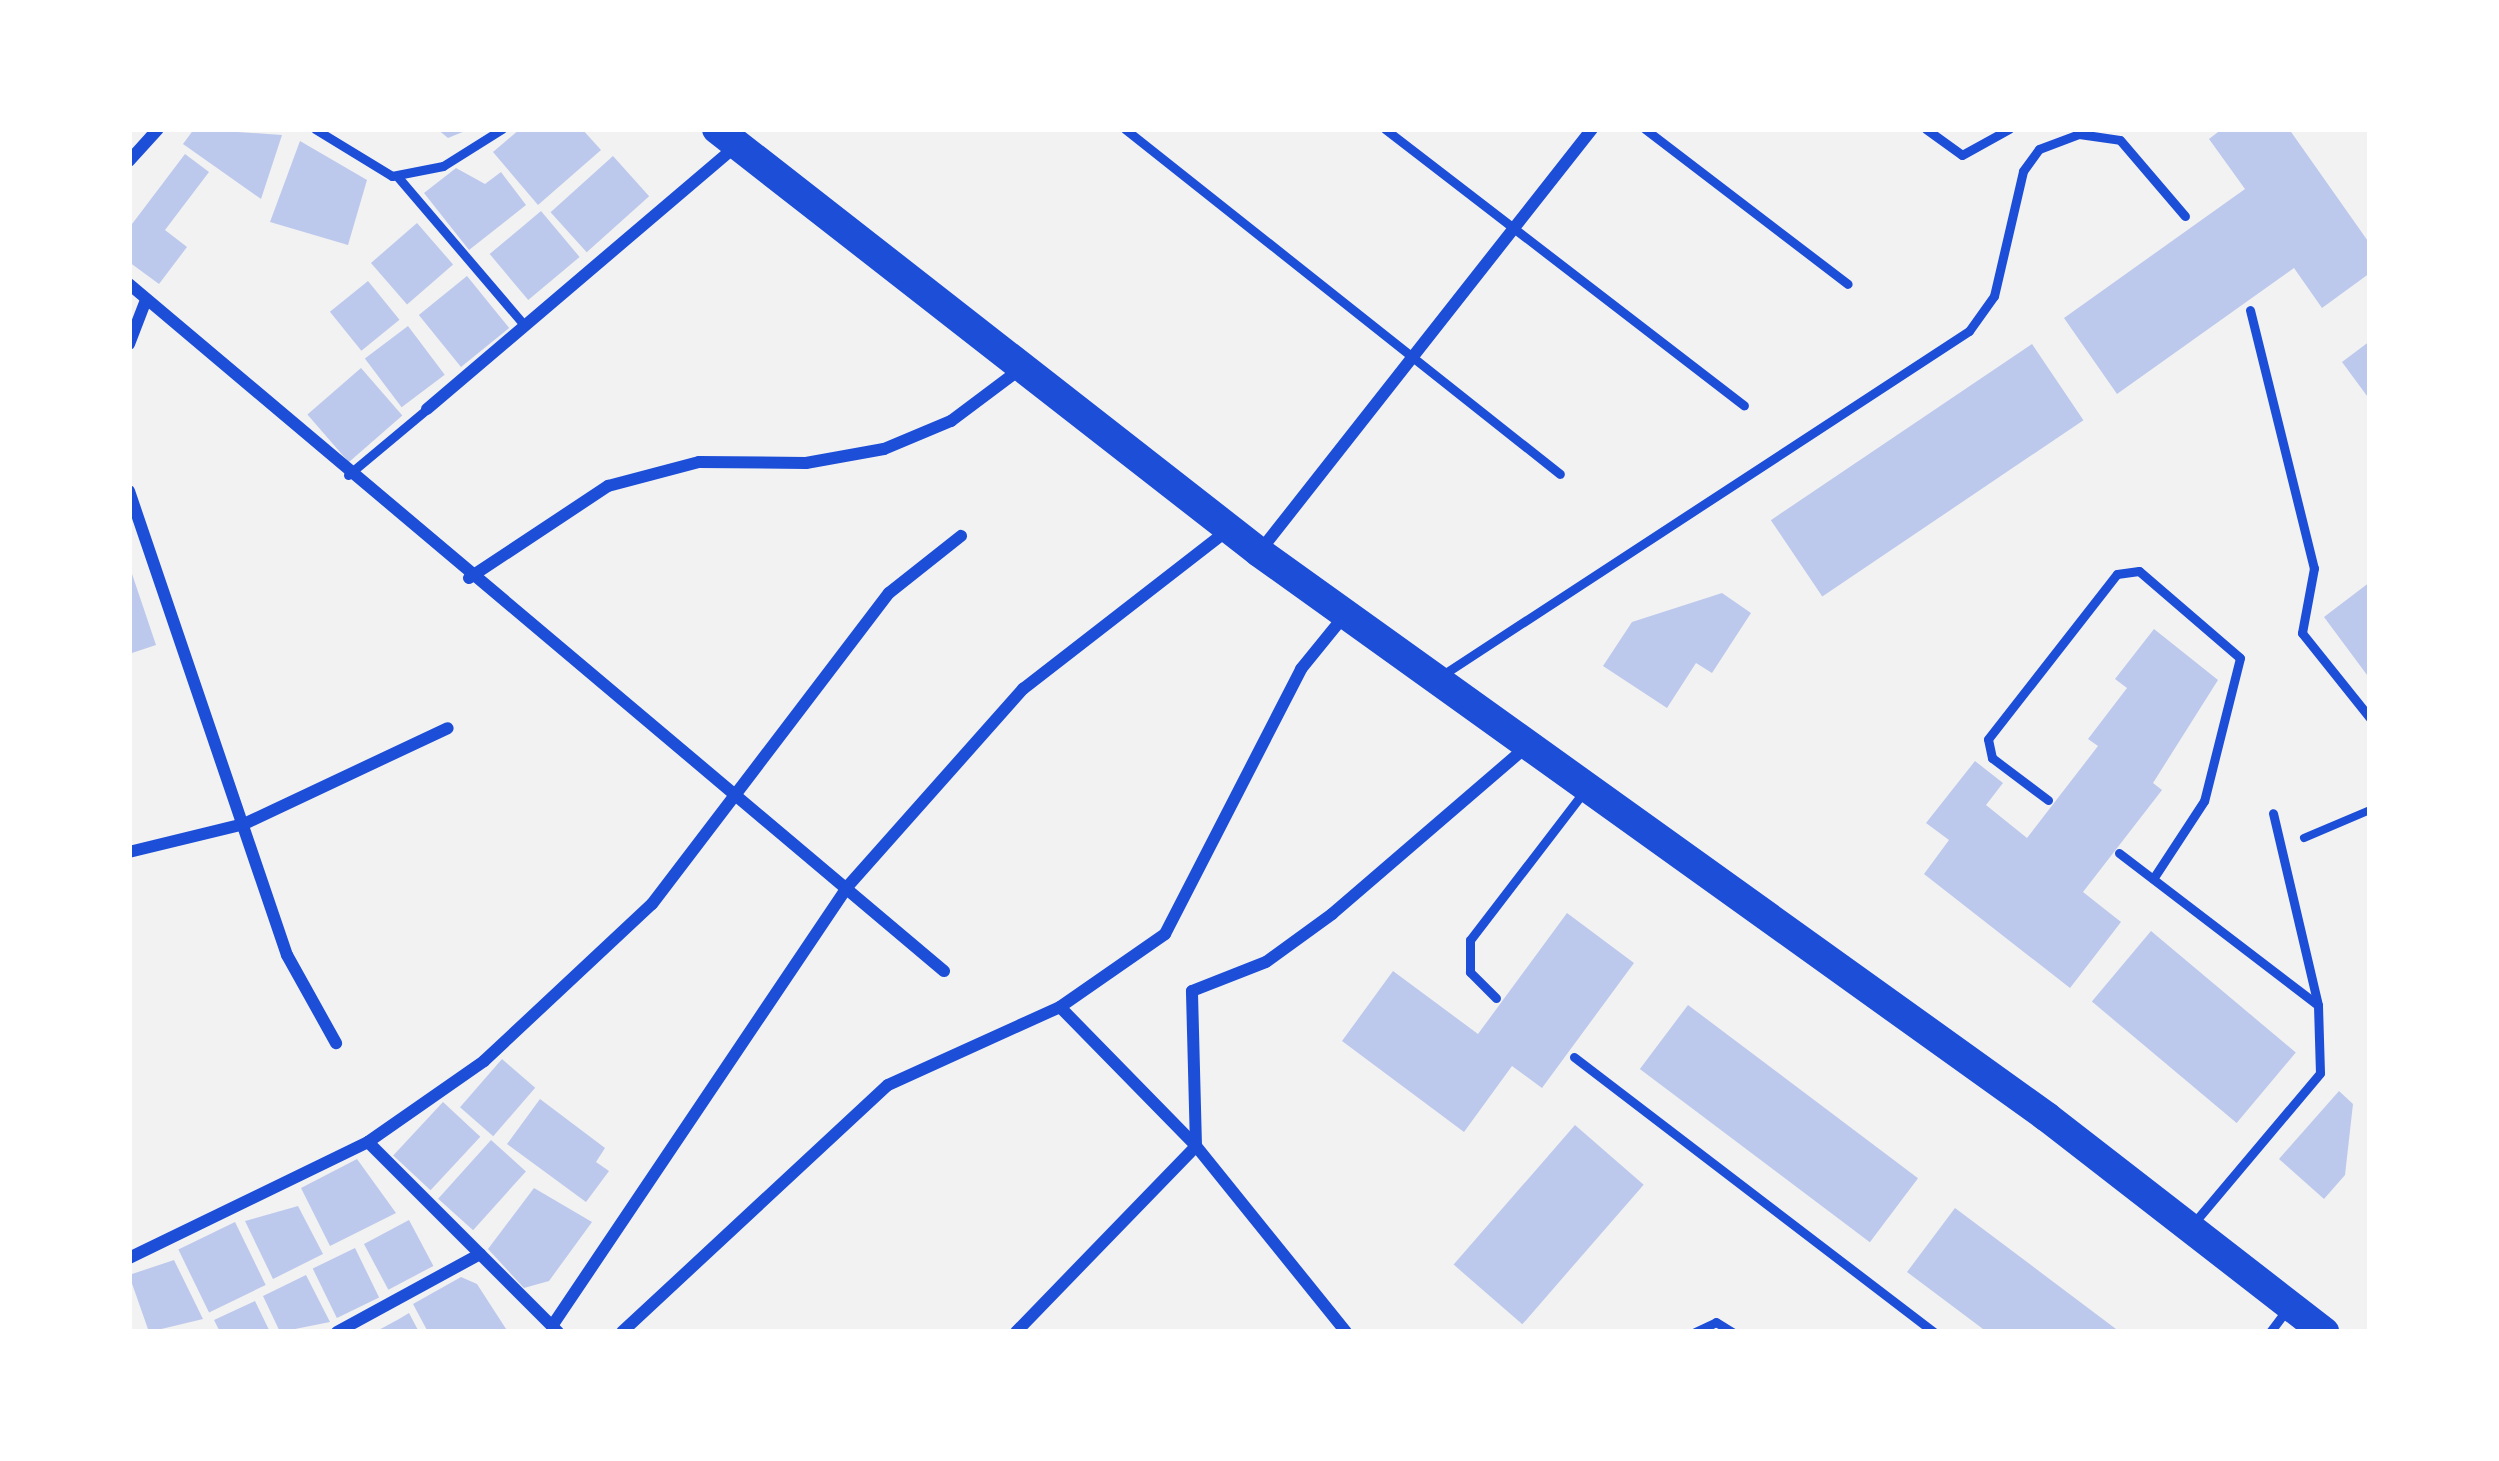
<!DOCTYPE html>
<style>
body{margin:0}
#map{position:relative;width:2499px;height:1461px;overflow:hidden;background:#f2f2f2;font-family:Karla,sans-serif}
div>[style]{position:absolute}
.building>*{inset:0;background:#bdc9ec;transform-origin:0 0}
.path>*{height:8px;margin:-4px;padding:0 4px;transform-origin:4px;border-radius:4px;background:#1d4ed8}
.service>*{height:9px;margin:-4.5px;padding:0 4.5px;transform-origin:4.5px;border-radius:4.5px;background:#1d4ed8}
.minor>*{height:12px;margin:-6px;padding:0 6px;transform-origin:6px;border-radius:6px;background:#1d4ed8}
.primary>*{height:30px;margin:-15px;padding:0 15px;transform-origin:15px;border-radius:15px;background:#1d4ed8}
span{translate:-50% -50%;white-space:nowrap;text-align:center;line-height:1.15;-webkit-text-stroke:12px #fff;paint-order:stroke}
.frame{position:absolute;inset:0;border:132px solid #fff;pointer-events:none}
</style>
<div id="map">
<div class="building">
<i style="clip-path:polygon(194px 129px,282px 135px,261px 199px,183px 144px)"></i>
<i style="clip-path:polygon(437px 129px,470px 129px,448px 138px)"></i>
<i style="clip-path:polygon(520px 129px,582px 129px,601px 150px,538px 205px,493px 152px)"></i>
<i style="clip-path:polygon(2222px 129px,2289px 129px,2370px 244px,2370px 273px,2322px 308px,2294px 268px,2117px 394px,2064px 318px,2245px 189px,2209px 139px)"></i>
<i style="clip-path:polygon(300px 141px,367px 180px,348px 245px,270px 222px)"></i>
<i style="clip-path:polygon(185px 154px,209px 172px,165px 230px,187px 247px,159px 284px,129px 262px,129px 228px)"></i>
<i style="left:613px;top:156px;width:54px;height:84px;rotate:48deg"></i>
<i style="clip-path:polygon(456px 168px,485px 184px,501px 172px,526px 205px,469px 250px,424px 193px)"></i>
<i style="left:541px;top:211px;width:60px;height:67px;rotate:50deg"></i>
<i style="left:417px;top:223px;width:55px;height:61px;rotate:49deg"></i>
<i style="left:467px;top:276px;width:67px;height:62px;rotate:51deg"></i>
<i style="left:368px;top:281px;width:50px;height:49px;rotate:51deg"></i>
<i style="left:408px;top:326px;width:61px;height:54px;rotate:53deg"></i>
<i style="clip-path:polygon(2370px 341px,2370px 400px,2342px 362px)"></i>
<i style="left:2032px;top:344px;width:92px;height:315px;rotate:56deg"></i>
<i style="left:361px;top:368px;width:63px;height:71px;rotate:49deg"></i>
<i style="clip-path:polygon(129px 565px,156px 645px,129px 654px)"></i>
<i style="clip-path:polygon(2370px 582px,2370px 679px,2324px 617px)"></i>
<i style="clip-path:polygon(1722px 593px,1751px 613px,1712px 673px,1696px 663px,1667px 708px,1603px 666px,1632px 622px)"></i>
<i style="clip-path:polygon(2154px 629px,2218px 680px,2153px 783px,2162px 790px,2083px 892px,2121px 922px,2070px 988px,1924px 874px,1949px 840px,1926px 823px,1975px 761px,2003px 783px,1986px 805px,2027px 838px,2098px 746px,2088px 739px,2127px 688px,2115px 679px)"></i>
<i style="clip-path:polygon(1567px 913px,1634px 963px,1542px 1088px,1512px 1066px,1464px 1132px,1342px 1041px,1393px 971px,1478px 1034px)"></i>
<i style="left:2151px;top:931px;width:189px;height:92px;rotate:40deg"></i>
<i style="left:1688px;top:1005px;width:288px;height:80px;rotate:37deg"></i>
<i style="left:502px;top:1059px;width:44px;height:64px;rotate:41deg"></i>
<i style="clip-path:polygon(2339px 1091px,2353px 1104px,2345px 1175px,2324px 1199px,2279px 1159px)"></i>
<i style="clip-path:polygon(540px 1099px,605px 1148px,596px 1162px,609px 1171px,586px 1202px,507px 1144px)"></i>
<i style="left:443px;top:1102px;width:51px;height:73px;rotate:43deg"></i>
<i style="left:1575px;top:1125px;width:91px;height:185px;rotate:41deg"></i>
<i style="left:491px;top:1140px;width:47px;height:79px;rotate:42deg"></i>
<i style="clip-path:polygon(357px 1159px,396px 1213px,330px 1246px,301px 1188px)"></i>
<i style="clip-path:polygon(534px 1188px,592px 1222px,549px 1281px,524px 1288px,488px 1249px)"></i>
<i style="clip-path:polygon(298px 1206px,323px 1254px,273px 1279px,245px 1221px)"></i>
<i style="clip-path:polygon(1955px 1208px,2120px 1332px,1987px 1332px,1907px 1272px)"></i>
<i style="left:409px;top:1220px;width:52px;height:51px;rotate:62deg"></i>
<i style="left:235px;top:1222px;width:70px;height:63px;rotate:64deg"></i>
<i style="left:355px;top:1248px;width:55px;height:47px;rotate:64deg"></i>
<i style="clip-path:polygon(174px 1260px,203px 1319px,149px 1332px,129px 1275px)"></i>
<i style="clip-path:polygon(306px 1275px,330px 1322px,280px 1332px,263px 1296px)"></i>
<i style="clip-path:polygon(461px 1277px,477px 1284px,508px 1332px,428px 1332px,413px 1304px)"></i>
<i style="clip-path:polygon(255px 1301px,270px 1332px,220px 1332px,214px 1320px)"></i>
<i style="clip-path:polygon(409px 1313px,419px 1332px,375px 1332px,399px 1319px)"></i>
</div>
<div class="path">
<i style="left:2304px;top:838px;width:72px;rotate:-23deg"></i>
</div>
<div class="service">
<i style="left:315px;top:129px;width:90px;rotate:31.4deg"></i>
<i style="left:392px;top:176px;width:52px;rotate:-11.1deg"></i>
<i style="left:443px;top:166px;width:70px;rotate:-32.1deg"></i>
<i style="left:1125px;top:129px;width:555px;rotate:38.42deg"></i>
<i style="left:1385px;top:129px;width:453px;rotate:37.6deg"></i>
<i style="left:1645px;top:129px;width:255px;rotate:37.4deg"></i>
<i style="left:1926px;top:129px;width:44px;rotate:35.8deg"></i>
<i style="left:1962px;top:155px;width:54px;rotate:-29deg"></i>
<i style="left:397px;top:176px;width:197px;rotate:49.5deg"></i>
<i style="left:2250px;top:310px;width:266px;rotate:76.1deg"></i>
<i style="left:2314px;top:568px;width:66px;rotate:100.5deg"></i>
<i style="left:2302px;top:633px;width:109px;rotate:51.3deg"></i>
<i style="left:348px;top:475px;width:103px;rotate:-39.9deg"></i>
<i style="left:1444px;top:674px;width:627px;rotate:-33.16deg"></i>
<i style="left:1969px;top:331px;width:43px;rotate:-54.5deg"></i>
<i style="left:1994px;top:296px;width:128px;rotate:-76.9deg"></i>
<i style="left:2023px;top:171px;width:27px;rotate:-54deg"></i>
<i style="left:2039px;top:149px;width:43px;rotate:-20.6deg"></i>
<i style="left:2079px;top:134px;width:41px;rotate:8.3deg"></i>
<i style="left:2120px;top:140px;width:100px;rotate:49.5deg"></i>
<i style="left:2048px;top:800px;width:70px;rotate:-143.1deg"></i>
<i style="left:1992px;top:758px;width:19px;rotate:-102deg"></i>
<i style="left:1988px;top:739px;width:209px;rotate:-52deg"></i>
<i style="left:2117px;top:574px;width:22px;rotate:-8deg"></i>
<i style="left:2139px;top:571px;width:133px;rotate:40.7deg"></i>
<i style="left:2240px;top:658px;width:147px;rotate:104.1deg"></i>
<i style="left:2204px;top:801px;width:93px;rotate:123.2deg"></i>
<i style="left:2119px;top:853px;width:250px;rotate:37.4deg"></i>
<i style="left:1496px;top:998px;width:37px;rotate:-135deg"></i>
<i style="left:1470px;top:972px;width:32px;rotate:-90deg"></i>
<i style="left:1470px;top:940px;width:185px;rotate:-52.5deg"></i>
<i style="left:1574px;top:1057px;width:453px;rotate:37.4deg"></i>
<i style="left:2193px;top:1224px;width:197px;rotate:-49.9deg"></i>
<i style="left:2320px;top:1073px;width:68px;rotate:-91.7deg"></i>
<i style="left:2318px;top:1005px;width:197px;rotate:-103.2deg"></i>
<i style="left:1695px;top:1332px;width:23px;rotate:-25deg"></i>
<i style="left:1716px;top:1322px;width:19px;rotate:32deg"></i>
<i style="left:2270px;top:1332px;width:25px;rotate:-53deg"></i>
</div>
<div class="minor">
<i style="left:129px;top:161px;width:43px;rotate:-47.8deg"></i>
<i style="left:129px;top:284px;width:1066px;rotate:40.13deg"></i>
<i style="left:129px;top:344px;width:47px;rotate:-68.9deg"></i>
<i style="left:427px;top:409px;width:407px;rotate:-40.4deg"></i>
<i style="left:129px;top:491px;width:490px;rotate:71.2deg"></i>
<i style="left:287px;top:955px;width:101px;rotate:60.9deg"></i>
<i style="left:1260px;top:551px;width:537px;rotate:-51.81deg"></i>
<i style="left:469px;top:578px;width:167px;rotate:-33.5deg"></i>
<i style="left:608px;top:486px;width:94px;rotate:-14.8deg"></i>
<i style="left:699px;top:462px;width:107px;rotate:0.5deg"></i>
<i style="left:806px;top:463px;width:79px;rotate:-10.2deg"></i>
<i style="left:884px;top:449px;width:73px;rotate:-22.7deg"></i>
<i style="left:951px;top:421px;width:85px;rotate:-36.9deg"></i>
<i style="left:129px;top:852px;width:118px;rotate:-13.7deg"></i>
<i style="left:244px;top:824px;width:225px;rotate:-25.2deg"></i>
<i style="left:1060px;top:1007px;width:194px;rotate:45.6deg"></i>
<i style="left:1196px;top:1146px;width:239px;rotate:51.1deg"></i>
<i style="left:368px;top:1142px;width:269px;rotate:45deg"></i>
<i style="left:129px;top:1258px;width:266px;rotate:-25.9deg"></i>
<i style="left:368px;top:1142px;width:141px;rotate:-34.9deg"></i>
<i style="left:484px;top:1061px;width:230px;rotate:-43.1deg"></i>
<i style="left:652px;top:904px;width:391px;rotate:-52.7deg"></i>
<i style="left:889px;top:593px;width:92px;rotate:-38.4deg"></i>
<i style="left:552px;top:1326px;width:530px;rotate:-56.07deg"></i>
<i style="left:848px;top:886px;width:264px;rotate:-48.4deg"></i>
<i style="left:1023px;top:689px;width:261px;rotate:-37.8deg"></i>
<i style="left:337px;top:1332px;width:163px;rotate:-28.6deg"></i>
<i style="left:622px;top:1332px;width:363px;rotate:-42.9deg"></i>
<i style="left:888px;top:1085px;width:189px;rotate:-24.4deg"></i>
<i style="left:1060px;top:1007px;width:128px;rotate:-34.8deg"></i>
<i style="left:1165px;top:934px;width:298px;rotate:-62.8deg"></i>
<i style="left:1301px;top:669px;width:68px;rotate:-50.9deg"></i>
<i style="left:1016px;top:1332px;width:259px;rotate:-45.9deg"></i>
<i style="left:1196px;top:1146px;width:155px;rotate:-91.5deg"></i>
<i style="left:1192px;top:991px;width:79px;rotate:-21.4deg"></i>
<i style="left:1266px;top:962px;width:82px;rotate:-36deg"></i>
<i style="left:1332px;top:914px;width:256px;rotate:-40.7deg"></i>
</div>
<div class="primary">
<i style="left:717px;top:129px;width:688px;rotate:37.97deg"></i>
<i style="left:1259px;top:552px;width:970px;rotate:35.64deg"></i>
<i style="left:2047px;top:1117px;width:351px;rotate:37.8deg"></i>
</div>
<div class="frame"></div>
</div>
